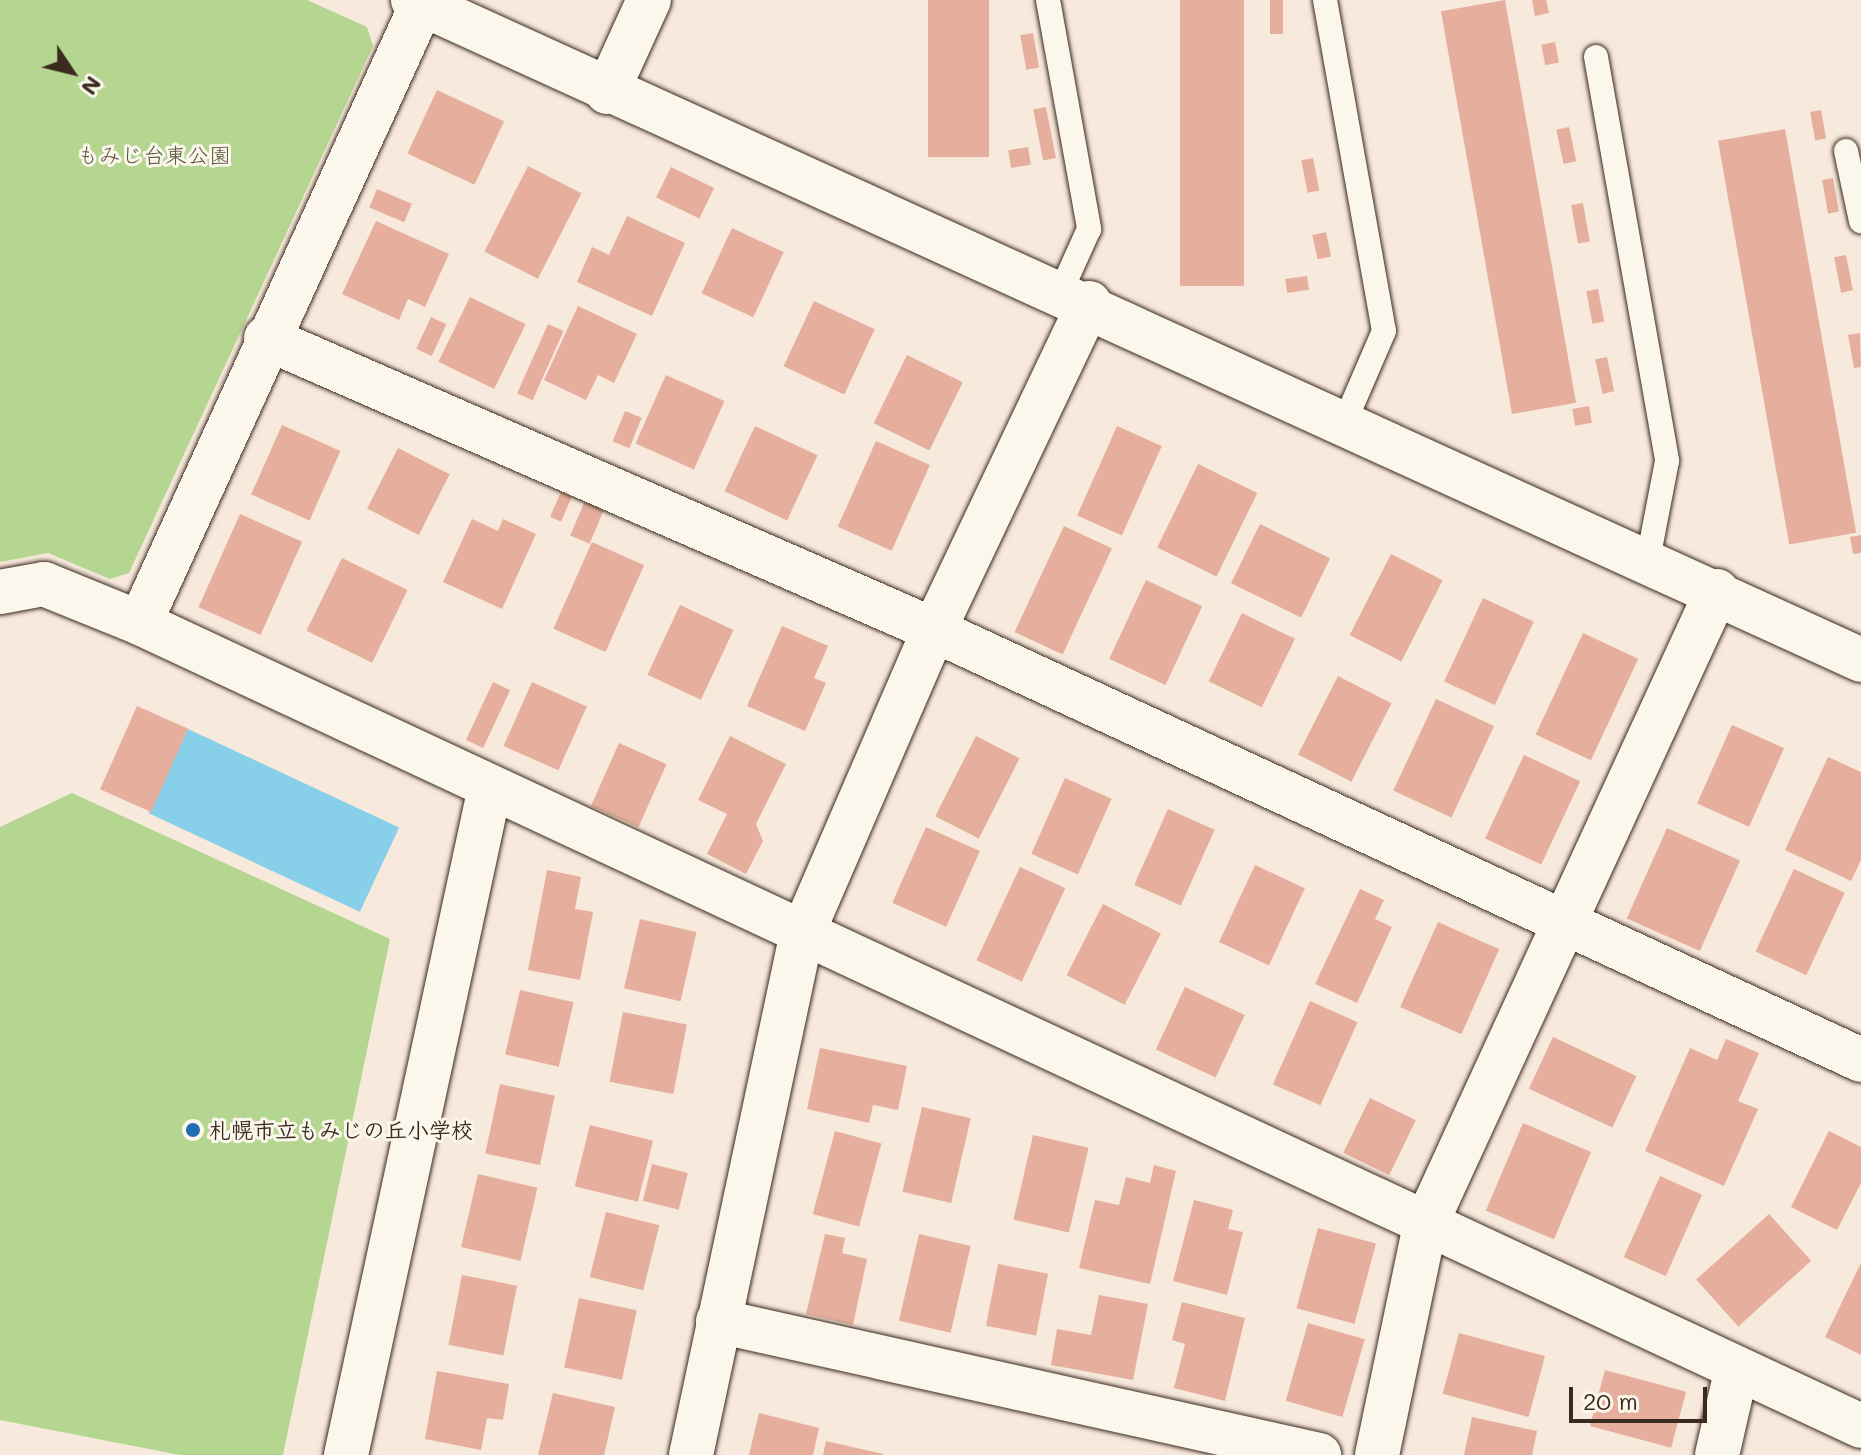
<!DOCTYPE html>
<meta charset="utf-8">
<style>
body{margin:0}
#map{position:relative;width:1861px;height:1455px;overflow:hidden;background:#f7e9dc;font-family:Mali,"Klee One",sans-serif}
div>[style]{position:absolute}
.green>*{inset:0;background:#b5d690}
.water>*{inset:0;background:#88cfe9;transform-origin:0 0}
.building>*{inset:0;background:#e6af9d;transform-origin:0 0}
.roads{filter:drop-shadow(0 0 2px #3b2a1e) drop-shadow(0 0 2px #3b2a1e)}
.lane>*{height:24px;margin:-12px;padding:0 12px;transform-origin:12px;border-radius:12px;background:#fbf7ec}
.street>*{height:44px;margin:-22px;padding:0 22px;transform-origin:22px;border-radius:22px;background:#fbf7ec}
.secondary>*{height:44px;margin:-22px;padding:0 22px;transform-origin:22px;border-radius:22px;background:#fbf7ec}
.dots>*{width:22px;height:22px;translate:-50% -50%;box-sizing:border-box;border:4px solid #fbf7ec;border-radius:50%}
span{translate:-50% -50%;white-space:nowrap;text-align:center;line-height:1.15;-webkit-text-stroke:6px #fbf7ec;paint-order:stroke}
.park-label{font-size:22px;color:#5a553a}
.poi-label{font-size:22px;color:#3b2a1e;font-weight:700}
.left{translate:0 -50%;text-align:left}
.north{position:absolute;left:32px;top:32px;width:80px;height:80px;-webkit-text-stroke:6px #fbf7ec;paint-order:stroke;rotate:125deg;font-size:22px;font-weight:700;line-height:32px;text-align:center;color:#3b2a1e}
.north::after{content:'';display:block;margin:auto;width:28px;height:36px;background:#3b2a1e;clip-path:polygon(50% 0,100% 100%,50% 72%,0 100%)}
.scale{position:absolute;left:1569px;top:1387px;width:138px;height:36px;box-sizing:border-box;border:4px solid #3b2a1e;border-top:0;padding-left:10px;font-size:24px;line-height:28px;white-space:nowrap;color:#3b2a1e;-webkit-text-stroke:6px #fbf7ec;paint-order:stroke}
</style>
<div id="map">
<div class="green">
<i style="clip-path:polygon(0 0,307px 0,367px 27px,373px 46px,129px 573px,110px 579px,48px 553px,0 562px)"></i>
<i style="clip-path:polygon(72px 793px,390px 939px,283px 1455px,180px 1455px,0 1420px,0 827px)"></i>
</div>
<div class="water">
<i style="left:188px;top:729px;width:233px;height:93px;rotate:25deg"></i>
</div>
<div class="building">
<i style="left:928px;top:0;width:61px;height:157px"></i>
<i style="left:1180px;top:0;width:64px;height:286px"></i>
<i style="left:1270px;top:0;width:13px;height:34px"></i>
<i style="left:1505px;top:0;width:409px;height:65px;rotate:80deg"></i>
<i style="clip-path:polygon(1532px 0,1546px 0,1549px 13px,1535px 16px)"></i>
<i style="left:1033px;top:33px;width:35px;height:13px;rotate:80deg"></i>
<i style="left:1555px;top:42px;width:21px;height:14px;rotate:79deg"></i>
<i style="left:437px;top:90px;width:74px;height:70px;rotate:25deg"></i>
<i style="left:1046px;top:107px;width:52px;height:13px;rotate:79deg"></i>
<i style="left:1821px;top:110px;width:29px;height:11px;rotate:80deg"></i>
<i style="left:1569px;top:127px;width:35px;height:13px;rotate:78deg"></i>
<i style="left:1785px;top:129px;width:410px;height:68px;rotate:80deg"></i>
<i style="left:1028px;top:147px;width:18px;height:20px;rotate:81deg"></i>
<i style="left:1313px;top:158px;width:33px;height:12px;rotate:79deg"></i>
<i style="left:528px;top:166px;width:60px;height:96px;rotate:27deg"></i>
<i style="left:671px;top:167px;width:48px;height:34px;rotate:26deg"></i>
<i style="left:1833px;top:178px;width:34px;height:11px;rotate:80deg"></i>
<i style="left:377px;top:189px;width:38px;height:20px;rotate:23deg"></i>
<i style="left:1583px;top:203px;width:39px;height:12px;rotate:80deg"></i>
<i style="clip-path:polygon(627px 216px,685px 243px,652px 316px,577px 282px,592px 247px,609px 255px)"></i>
<i style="clip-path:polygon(376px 221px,449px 254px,425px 307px,408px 299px,399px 320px,342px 294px)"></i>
<i style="left:732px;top:228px;width:57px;height:72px;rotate:25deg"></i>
<i style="left:1326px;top:232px;width:25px;height:14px;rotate:78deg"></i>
<i style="left:1846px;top:255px;width:36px;height:12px;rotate:79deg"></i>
<i style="left:1307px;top:276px;width:14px;height:22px;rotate:82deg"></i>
<i style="left:1598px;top:289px;width:33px;height:12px;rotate:79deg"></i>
<i style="left:470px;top:297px;width:62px;height:72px;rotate:26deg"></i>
<i style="left:814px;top:301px;width:67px;height:72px;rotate:25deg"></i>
<i style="clip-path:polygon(578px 306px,637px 334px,614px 383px,598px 375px,586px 400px,544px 380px)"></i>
<i style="left:431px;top:317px;width:17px;height:35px;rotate:25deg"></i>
<i style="left:548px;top:324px;width:17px;height:76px;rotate:24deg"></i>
<i style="clip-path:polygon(1860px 333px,1861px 367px,1854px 368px,1848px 335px)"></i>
<i style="left:907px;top:355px;width:62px;height:76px;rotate:26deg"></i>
<i style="left:1607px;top:357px;width:35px;height:12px;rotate:78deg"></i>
<i style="left:666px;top:375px;width:64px;height:75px;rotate:24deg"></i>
<i style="left:1589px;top:406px;width:17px;height:17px;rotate:80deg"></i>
<i style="left:625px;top:411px;width:18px;height:33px;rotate:22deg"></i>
<i style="left:282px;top:425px;width:64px;height:76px;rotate:24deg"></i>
<i style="left:755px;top:426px;width:69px;height:72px;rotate:25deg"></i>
<i style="left:1117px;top:426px;width:49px;height:98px;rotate:24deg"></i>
<i style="left:876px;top:441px;width:59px;height:94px;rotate:24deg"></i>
<i style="left:398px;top:448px;width:58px;height:68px;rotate:27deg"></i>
<i style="left:1198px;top:464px;width:66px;height:93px;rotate:26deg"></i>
<i style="left:561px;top:492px;width:12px;height:27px;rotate:24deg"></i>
<i style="left:587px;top:496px;width:21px;height:43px;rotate:23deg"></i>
<i style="left:240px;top:514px;width:68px;height:102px;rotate:24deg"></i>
<i style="clip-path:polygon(472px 519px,498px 531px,503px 519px,536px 534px,502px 609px,443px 582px)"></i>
<i style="left:1260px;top:524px;width:78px;height:66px;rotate:26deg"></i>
<i style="left:1064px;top:526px;width:53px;height:117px;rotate:25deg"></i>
<i style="clip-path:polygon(1861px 535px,1861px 553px,1853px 554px,1850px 537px)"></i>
<i style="left:592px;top:542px;width:57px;height:95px;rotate:24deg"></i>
<i style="left:1391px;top:554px;width:58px;height:91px;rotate:27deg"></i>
<i style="left:342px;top:558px;width:73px;height:81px;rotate:26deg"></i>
<i style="left:1146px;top:580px;width:62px;height:87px;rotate:25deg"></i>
<i style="left:1483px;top:598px;width:56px;height:92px;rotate:25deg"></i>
<i style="left:680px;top:605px;width:59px;height:77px;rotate:25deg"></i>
<i style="left:1242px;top:613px;width:59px;height:76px;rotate:26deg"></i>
<i style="clip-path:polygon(782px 626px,828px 646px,814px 678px,826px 683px,805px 731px,747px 706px)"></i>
<i style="left:1583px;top:633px;width:61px;height:112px;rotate:25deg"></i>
<i style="left:1338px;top:676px;width:60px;height:88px;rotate:27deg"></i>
<i style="left:493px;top:682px;width:19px;height:64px;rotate:25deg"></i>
<i style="left:532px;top:682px;width:60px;height:70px;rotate:24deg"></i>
<i style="left:1436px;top:699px;width:64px;height:101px;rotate:25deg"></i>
<i style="left:137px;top:706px;width:56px;height:91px;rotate:24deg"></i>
<i style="left:1732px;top:725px;width:57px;height:86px;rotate:24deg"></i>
<i style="clip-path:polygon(730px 736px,786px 764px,756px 824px,763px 841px,746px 874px,707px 854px,727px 814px,698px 800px)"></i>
<i style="left:976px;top:736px;width:49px;height:90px;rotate:27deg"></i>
<i style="left:619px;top:743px;width:52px;height:69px;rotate:24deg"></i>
<i style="left:1524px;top:755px;width:62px;height:92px;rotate:25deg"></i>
<i style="clip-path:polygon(1828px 757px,1861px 772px,1861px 860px,1851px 881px,1785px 850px)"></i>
<i style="left:1065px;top:778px;width:51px;height:83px;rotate:24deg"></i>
<i style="left:1168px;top:809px;width:51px;height:83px;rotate:24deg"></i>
<i style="left:926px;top:827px;width:59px;height:83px;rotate:24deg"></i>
<i style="left:1667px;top:828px;width:80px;height:99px;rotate:24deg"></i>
<i style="left:1255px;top:865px;width:55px;height:85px;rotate:25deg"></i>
<i style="left:1020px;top:867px;width:50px;height:103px;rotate:25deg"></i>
<i style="left:1794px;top:869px;width:56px;height:91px;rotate:25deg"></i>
<i style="clip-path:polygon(547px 870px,581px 877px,575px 909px,593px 912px,580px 980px,528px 970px)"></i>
<i style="clip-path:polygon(1360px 889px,1384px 900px,1375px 919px,1392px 927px,1357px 1003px,1315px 984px)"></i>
<i style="left:1103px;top:904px;width:65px;height:80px;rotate:27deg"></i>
<i style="left:640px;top:919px;width:58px;height:71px;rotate:13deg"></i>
<i style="left:1438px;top:922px;width:67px;height:93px;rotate:24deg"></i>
<i style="left:1185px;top:987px;width:66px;height:69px;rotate:25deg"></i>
<i style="left:520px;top:990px;width:55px;height:66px;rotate:13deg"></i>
<i style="left:1310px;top:1001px;width:52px;height:91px;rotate:24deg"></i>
<i style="left:623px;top:1012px;width:65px;height:71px;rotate:11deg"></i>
<i style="left:1553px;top:1037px;width:92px;height:57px;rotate:25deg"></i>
<i style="clip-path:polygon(1726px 1039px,1759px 1053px,1738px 1101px,1758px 1109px,1724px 1186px,1645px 1151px,1690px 1048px,1717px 1060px)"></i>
<i style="clip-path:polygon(820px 1048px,907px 1066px,898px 1110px,873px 1105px,869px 1123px,807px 1109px)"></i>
<i style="left:500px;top:1084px;width:56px;height:71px;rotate:12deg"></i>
<i style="left:1370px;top:1098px;width:51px;height:61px;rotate:26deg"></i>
<i style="left:922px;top:1107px;width:50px;height:87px;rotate:13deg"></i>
<i style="left:1523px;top:1123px;width:74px;height:95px;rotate:23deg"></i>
<i style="left:590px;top:1125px;width:65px;height:63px;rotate:14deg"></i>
<i style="left:835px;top:1131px;width:48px;height:86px;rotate:15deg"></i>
<i style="clip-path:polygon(1829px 1131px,1861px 1147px,1861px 1183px,1837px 1230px,1791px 1207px)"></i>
<i style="left:1033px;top:1135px;width:57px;height:87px;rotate:13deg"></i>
<i style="left:652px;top:1164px;width:37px;height:38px;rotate:14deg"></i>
<i style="clip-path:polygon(1154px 1165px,1176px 1171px,1150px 1284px,1079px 1268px,1095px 1200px,1119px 1205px,1126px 1177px,1150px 1183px)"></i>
<i style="left:478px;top:1174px;width:61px;height:75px;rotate:13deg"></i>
<i style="left:1660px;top:1176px;width:46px;height:89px;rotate:24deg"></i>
<i style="clip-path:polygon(1194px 1200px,1233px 1210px,1228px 1229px,1243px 1232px,1227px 1295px,1173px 1281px)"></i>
<i style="left:606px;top:1212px;width:55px;height:67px;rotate:14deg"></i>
<i style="left:1769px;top:1214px;width:63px;height:98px;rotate:48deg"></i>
<i style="left:1318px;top:1228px;width:60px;height:83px;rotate:15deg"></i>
<i style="clip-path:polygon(825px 1234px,845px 1238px,842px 1253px,867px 1259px,853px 1325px,806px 1314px)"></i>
<i style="left:919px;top:1234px;width:53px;height:89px;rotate:13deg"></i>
<i style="clip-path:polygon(1861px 1263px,1861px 1355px,1825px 1337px)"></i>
<i style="left:998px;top:1264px;width:51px;height:63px;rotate:11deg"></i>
<i style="left:462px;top:1275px;width:56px;height:71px;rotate:11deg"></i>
<i style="clip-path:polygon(1099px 1295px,1148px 1304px,1133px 1380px,1051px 1365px,1057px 1329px,1091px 1335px)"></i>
<i style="left:579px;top:1298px;width:59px;height:71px;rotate:12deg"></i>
<i style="clip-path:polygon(1182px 1302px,1245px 1318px,1225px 1401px,1174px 1388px,1185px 1344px,1172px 1340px)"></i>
<i style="left:1308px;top:1323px;width:59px;height:81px;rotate:16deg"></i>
<i style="left:1459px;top:1333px;width:89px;height:63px;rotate:15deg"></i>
<i style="left:1605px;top:1370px;width:84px;height:58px;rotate:15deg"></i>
<i style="clip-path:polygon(437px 1371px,509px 1384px,503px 1420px,487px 1418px,481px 1450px,425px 1439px)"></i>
<i style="clip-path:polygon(553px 1393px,615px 1407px,604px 1455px,538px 1455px)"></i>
<i style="clip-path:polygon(759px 1413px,819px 1428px,813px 1455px,749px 1455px)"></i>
<i style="clip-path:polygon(1472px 1417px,1537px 1431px,1532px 1455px,1464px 1455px)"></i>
<i style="clip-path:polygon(826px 1441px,883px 1454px,883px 1455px,823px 1455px)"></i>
</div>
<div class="roads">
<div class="lane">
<i style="left:1048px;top:0;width:233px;rotate:79.8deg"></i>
<i style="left:1089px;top:229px;width:68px;rotate:114.3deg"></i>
<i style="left:1325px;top:0;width:336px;rotate:79.9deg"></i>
<i style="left:1384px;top:331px;width:98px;rotate:113.4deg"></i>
<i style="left:1596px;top:57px;width:410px;rotate:80deg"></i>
<i style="left:1667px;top:461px;width:101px;rotate:100.9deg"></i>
<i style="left:1846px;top:151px;width:72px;rotate:77.9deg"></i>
</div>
<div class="street">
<i style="left:266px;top:338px;width:729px;rotate:23.61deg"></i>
<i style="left:934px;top:630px;width:1022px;rotate:24.88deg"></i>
<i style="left:0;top:592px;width:45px;rotate:-10.3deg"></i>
<i style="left:44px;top:584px;width:104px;rotate:22.1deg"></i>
<i style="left:140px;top:623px;width:1899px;rotate:25.01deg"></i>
<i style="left:140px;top:623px;width:680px;rotate:-65.51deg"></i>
<i style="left:718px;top:1321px;width:616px;rotate:12.57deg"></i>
<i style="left:346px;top:1455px;width:683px;rotate:-77.83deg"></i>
<i style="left:691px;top:1455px;width:530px;rotate:-78.01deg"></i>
<i style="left:801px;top:937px;width:335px;rotate:-66.6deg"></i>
<i style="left:934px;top:630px;width:362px;rotate:-64.6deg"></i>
<i style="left:1377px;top:1455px;width:234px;rotate:-78.2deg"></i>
<i style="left:1425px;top:1226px;width:699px;rotate:-65.31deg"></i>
<i style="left:1717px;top:1455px;width:89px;rotate:-77.1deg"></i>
</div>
<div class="secondary">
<i style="left:413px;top:0;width:1591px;rotate:24.5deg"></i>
<i style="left:607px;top:92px;width:101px;rotate:-65.5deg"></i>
</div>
</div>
<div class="dots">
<i style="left:193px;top:1130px;background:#1f6fb2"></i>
</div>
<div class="park-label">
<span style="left:154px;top:155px">もみじ台東公園</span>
</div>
<div class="poi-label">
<span class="left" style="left:209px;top:1130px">札幌市立もみじの丘小学校</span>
</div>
<div class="north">N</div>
<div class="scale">20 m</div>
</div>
